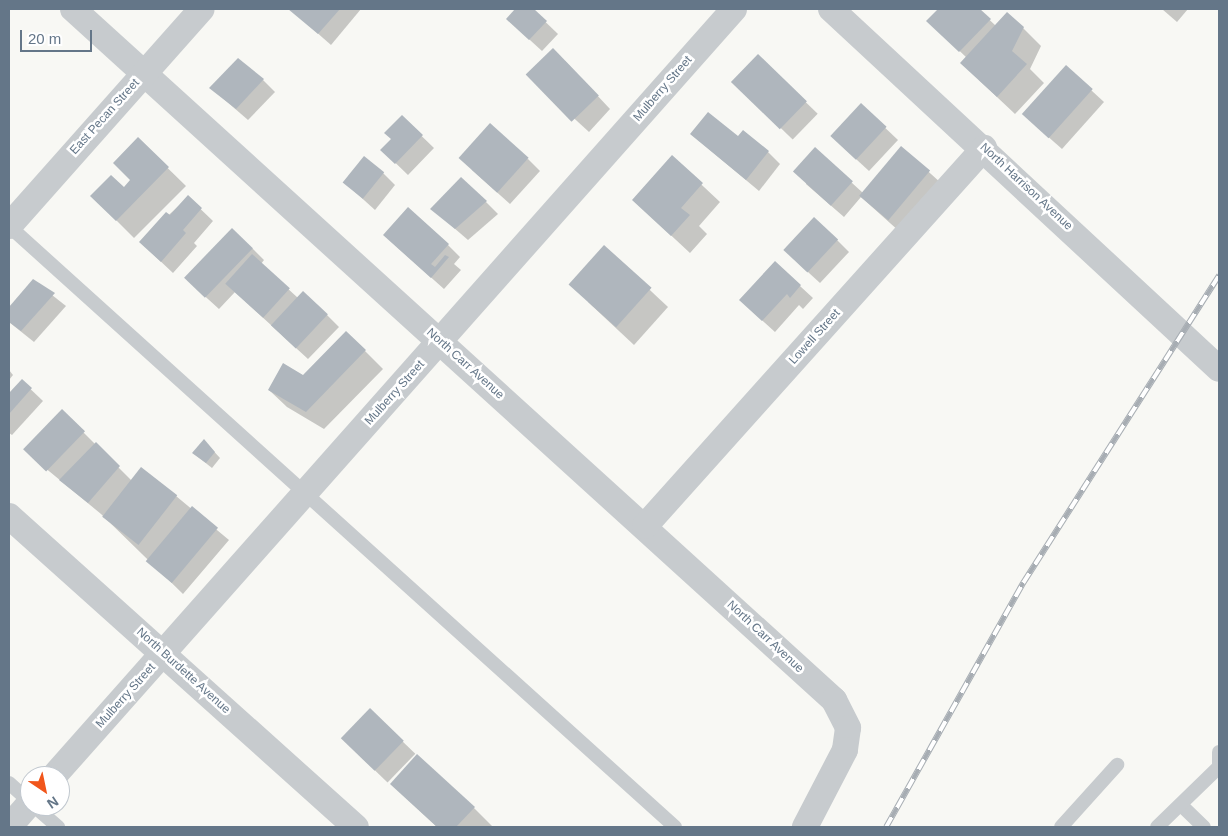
<!DOCTYPE html>
<style>
body{margin:0}
#map{position:relative;width:1228px;height:836px;overflow:hidden;background:#f8f8f4;font-family:Arial,sans-serif}
div>[style]{position:absolute}
.shadow>*{inset:0;background:#0003;transform-origin:0 0}
.building>*{inset:0;background:#afb6bd;transform-origin:0 0}
.service>*{height:14px;margin:-7px;padding:0 7px;transform-origin:7px;border-radius:7px;background:#c7cbce}
.minor>*{height:26px;margin:-13px;padding:0 13px;transform-origin:13px;border-radius:13px;background:#c7cbce}
.rail>*{height:5.5px;margin-top:-2.75px;transform-origin:0;background:repeating-linear-gradient(90deg,#fff 0 11px,#a7adb3 0 22px);box-sizing:border-box;border-block:1px solid #a7adb3}
span{translate:-50% -50%;white-space:nowrap;text-align:center;line-height:1.15;-webkit-text-stroke:5px #fff;paint-order:stroke}
.street-label{font-size:12px;color:#647688}
.frame{position:absolute;inset:0;border:10px solid #647688;pointer-events:none}
.north{position:absolute;left:20px;top:766px;width:50px;height:50px;box-sizing:border-box;background:#fff;border:1px solid #c1c8cf;border-radius:50%;rotate:146deg;font-size:14px;font-weight:700;line-height:20px;text-align:center;color:#647688}
.north::after{content:'';display:block;margin:auto;width:18px;height:22px;background:#f1561b;clip-path:polygon(50% 0,100% 100%,50% 72%,0 100%)}
.scale{position:absolute;left:20px;top:30px;width:72px;height:22px;box-sizing:border-box;border:2px solid #647688;border-top:0;padding-left:6px;font-size:15px;line-height:18px;white-space:nowrap;color:#647688;-webkit-text-stroke:4px #fff;paint-order:stroke}
</style>
<div id="map">
<div class="shadow">
<i style="clip-path:polygon(290px 9px,361px 9px,331px 45px)"></i>
<i style="clip-path:polygon(517px 9px,532px 9px,558px 34px,542px 51px,507px 19px)"></i>
<i style="clip-path:polygon(940px 9px,978px 9px,996px 26px,1023px 28px,1041px 46px,1030px 69px,1044px 83px,1015px 114px,980px 81px,967px 58px,928px 21px)"></i>
<i style="clip-path:polygon(1162px 9px,1188px 9px,1177px 22px)"></i>
<i style="left:758px;top:56px;width:83px;height:36px;rotate:44deg"></i>
<i style="clip-path:polygon(565px 61px,610px 109px,589px 132px,542px 89px)"></i>
<i style="clip-path:polygon(1066px 67px,1104px 102px,1062px 149px,1036px 126px)"></i>
<i style="clip-path:polygon(263px 80px,275px 92px,248px 120px,211px 88px)"></i>
<i style="clip-path:polygon(861px 105px,898px 140px,869px 171px,844px 148px)"></i>
<i style="clip-path:polygon(402px 117px,434px 148px,408px 175px,382px 150px,392px 139px)"></i>
<i style="clip-path:polygon(691px 134px,738px 138px,768px 152px,780px 164px,759px 191px)"></i>
<i style="clip-path:polygon(138px 139px,186px 186px,134px 238px,92px 196px,124px 188px,132px 180px)"></i>
<i style="clip-path:polygon(901px 147px,941px 183px,900px 232px,861px 197px,844px 217px,806px 184px,815px 149px,863px 193px)"></i>
<i style="clip-path:polygon(672px 157px,720px 202px,699px 226px,707px 234px,690px 253px,633px 200px)"></i>
<i style="clip-path:polygon(528px 159px,540px 171px,510px 204px,472px 170px)"></i>
<i style="clip-path:polygon(383px 173px,395px 185px,375px 210px,344px 182px)"></i>
<i style="clip-path:polygon(188px 197px,213px 221px,194px 243px,197px 246px,173px 273px,140px 242px)"></i>
<i style="clip-path:polygon(486px 202px,498px 214px,468px 240px,432px 209px)"></i>
<i style="clip-path:polygon(837px 240px,849px 252px,820px 283px,797px 262px)"></i>
<i style="clip-path:polygon(448px 245px,460px 257px,454px 264px,461px 270px,444px 289px,397px 247px)"></i>
<i style="clip-path:polygon(604px 247px,668px 307px,634px 345px,588px 302px)"></i>
<i style="clip-path:polygon(252px 248px,264px 260px,261px 264px,298px 298px,327px 315px,339px 327px,308px 359px,235px 292px,219px 309px,198px 290px)"></i>
<i style="clip-path:polygon(775px 263px,813px 298px,803px 309px,799px 305px,775px 332px,753px 312px)"></i>
<i style="clip-path:polygon(33px 280px,66px 306px,34px 342px,9px 322px,9px 309px)"></i>
<i style="clip-path:polygon(347px 333px,383px 369px,324px 429px,287px 407px,269px 390px,304px 377px)"></i>
<i style="clip-path:polygon(9px 370px,13px 375px,9px 380px)"></i>
<i style="clip-path:polygon(22px 381px,43px 401px,12px 435px,9px 433px,9px 395px)"></i>
<i style="clip-path:polygon(62px 411px,131px 480px,176px 496px,229px 540px,183px 594px,101px 514px,38px 462px)"></i>
<i style="clip-path:polygon(209px 446px,220px 458px,212px 468px,193px 453px)"></i>
<i style="left:370px;top:710px;width:63px;height:40px;rotate:44deg"></i>
<i style="clip-path:polygon(391px 784px,474px 808px,492px 826px,437px 827px)"></i>
</div>
<div class="building">
<i style="clip-path:polygon(288px 9px,340px 9px,318px 34px)"></i>
<i style="clip-path:polygon(515px 9px,534px 9px,547px 21px,529px 40px,506px 19px)"></i>
<i style="clip-path:polygon(938px 9px,980px 9px,991px 19px,959px 52px,926px 21px)"></i>
<i style="clip-path:polygon(1007px 12px,1024px 27px,1012px 51px,1027px 64px,997px 97px,960px 63px)"></i>
<i style="left:553px;top:48px;width:66px;height:38px;rotate:46deg"></i>
<i style="left:758px;top:54px;width:68px;height:39px;rotate:44deg"></i>
<i style="clip-path:polygon(238px 58px,264px 79px,236px 109px,209px 88px)"></i>
<i style="left:1066px;top:65px;width:36px;height:66px;rotate:42deg"></i>
<i style="left:861px;top:103px;width:35px;height:45px;rotate:43deg"></i>
<i style="clip-path:polygon(708px 112px,738px 136px,743px 130px,769px 151px,746px 180px,690px 134px)"></i>
<i style="clip-path:polygon(402px 115px,423px 135px,395px 164px,380px 150px,391px 139px,384px 133px)"></i>
<i style="left:490px;top:123px;width:52px;height:47px;rotate:42deg"></i>
<i style="clip-path:polygon(138px 137px,169px 167px,116px 221px,90px 196px,111px 175px,124px 187px,130px 180px,113px 163px)"></i>
<i style="left:901px;top:146px;width:38px;height:65px;rotate:40deg"></i>
<i style="left:815px;top:147px;width:51px;height:33px;rotate:42deg"></i>
<i style="clip-path:polygon(672px 155px,703px 183px,681px 208px,690px 215px,671px 236px,632px 200px)"></i>
<i style="left:364px;top:156px;width:26px;height:34px;rotate:39deg"></i>
<i style="clip-path:polygon(461px 177px,487px 201px,455px 229px,430px 209px)"></i>
<i style="clip-path:polygon(188px 195px,202px 208px,183px 230px,186px 233px,161px 262px,139px 242px,166px 212px,170px 215px)"></i>
<i style="clip-path:polygon(408px 207px,449px 244px,431px 264px,435px 267px,445px 255px,449px 257px,431px 278px,383px 235px)"></i>
<i style="left:814px;top:217px;width:33px;height:45px;rotate:43deg"></i>
<i style="left:232px;top:228px;width:29px;height:69px;rotate:44deg"></i>
<i style="left:604px;top:245px;width:64px;height:53px;rotate:42deg"></i>
<i style="left:252px;top:254px;width:51px;height:40px;rotate:42deg"></i>
<i style="clip-path:polygon(775px 261px,801px 285px,790px 298px,787px 294px,762px 321px,739px 300px)"></i>
<i style="clip-path:polygon(33px 279px,55px 293px,21px 331px,9px 322px,9px 307px)"></i>
<i style="left:303px;top:291px;width:34px;height:47px;rotate:43deg"></i>
<i style="clip-path:polygon(346px 331px,366px 350px,306px 412px,268px 390px,283px 363px,303px 375px)"></i>
<i style="clip-path:polygon(22px 379px,32px 388px,9px 414px,9px 393px)"></i>
<i style="left:62px;top:409px;width:32px;height:56px;rotate:44deg"></i>
<i style="clip-path:polygon(204px 439px,215px 452px,206px 463px,192px 453px)"></i>
<i style="clip-path:polygon(96px 442px,120px 466px,88px 503px,59px 480px)"></i>
<i style="left:141px;top:467px;width:46px;height:63px;rotate:38deg"></i>
<i style="left:192px;top:506px;width:34px;height:72px;rotate:40deg"></i>
<i style="left:370px;top:708px;width:47px;height:42px;rotate:44deg"></i>
<i style="clip-path:polygon(417px 754px,475px 807px,456px 827px,437px 827px,390px 784px)"></i>
</div>
<div class="service">
<i style="left:9px;top:226px;width:897px;rotate:42.06deg"></i>
<i style="left:1219px;top:768px;width:16px;rotate:-90deg"></i>
<i style="left:9px;top:783px;width:28px;rotate:42deg"></i>
<i style="left:1181px;top:805px;width:32px;rotate:44deg"></i>
<i style="left:34px;top:806px;width:32px;rotate:41deg"></i>
<i style="left:1061px;top:827px;width:84px;rotate:-47.9deg"></i>
<i style="left:1157px;top:827px;width:86px;rotate:-44.1deg"></i>
</div>
<div class="minor">
<i style="left:73px;top:9px;width:1028px;rotate:42.24deg"></i>
<i style="left:834px;top:700px;width:31px;rotate:63deg"></i>
<i style="left:848px;top:728px;width:22px;rotate:98deg"></i>
<i style="left:845px;top:750px;width:87px;rotate:117.5deg"></i>
<i style="left:831px;top:9px;width:529px;rotate:42.86deg"></i>
<i style="left:9px;top:226px;width:290px;rotate:-48.4deg"></i>
<i style="left:9px;top:516px;width:466px;rotate:41.9deg"></i>
<i style="left:645px;top:526px;width:508px;rotate:-48.11deg"></i>
<i style="left:54px;top:776px;width:1025px;rotate:-48.44deg"></i>
<i style="left:9px;top:827px;width:32px;rotate:-49deg"></i>
</div>
<div class="rail">
<i style="left:886px;top:827px;width:280px;rotate:-60.7deg"></i>
<i style="left:1023px;top:583px;width:365px;rotate:-57.5deg"></i>
</div>
<div class="street-label">
<span style="left:663px;top:89px;rotate:-49deg">Mulberry Street</span>
<span style="left:105px;top:117px;rotate:-48deg">East Pecan Street</span>
<span style="left:1026px;top:187px;rotate:43deg">North Harrison Avenue</span>
<span style="left:815px;top:337px;rotate:-48deg">Lowell Street</span>
<span style="left:465px;top:364px;rotate:42deg">North Carr Avenue</span>
<span style="left:395px;top:393px;rotate:-48deg">Mulberry Street</span>
<span style="left:765px;top:637px;rotate:43deg">North Carr Avenue</span>
<span style="left:183px;top:671px;rotate:42deg">North Burdette Avenue</span>
<span style="left:126px;top:696px;rotate:-48deg">Mulberry Street</span>
</div>
<div class="frame"></div>
<div class="north">N</div>
<div class="scale">20 m</div>
</div>
